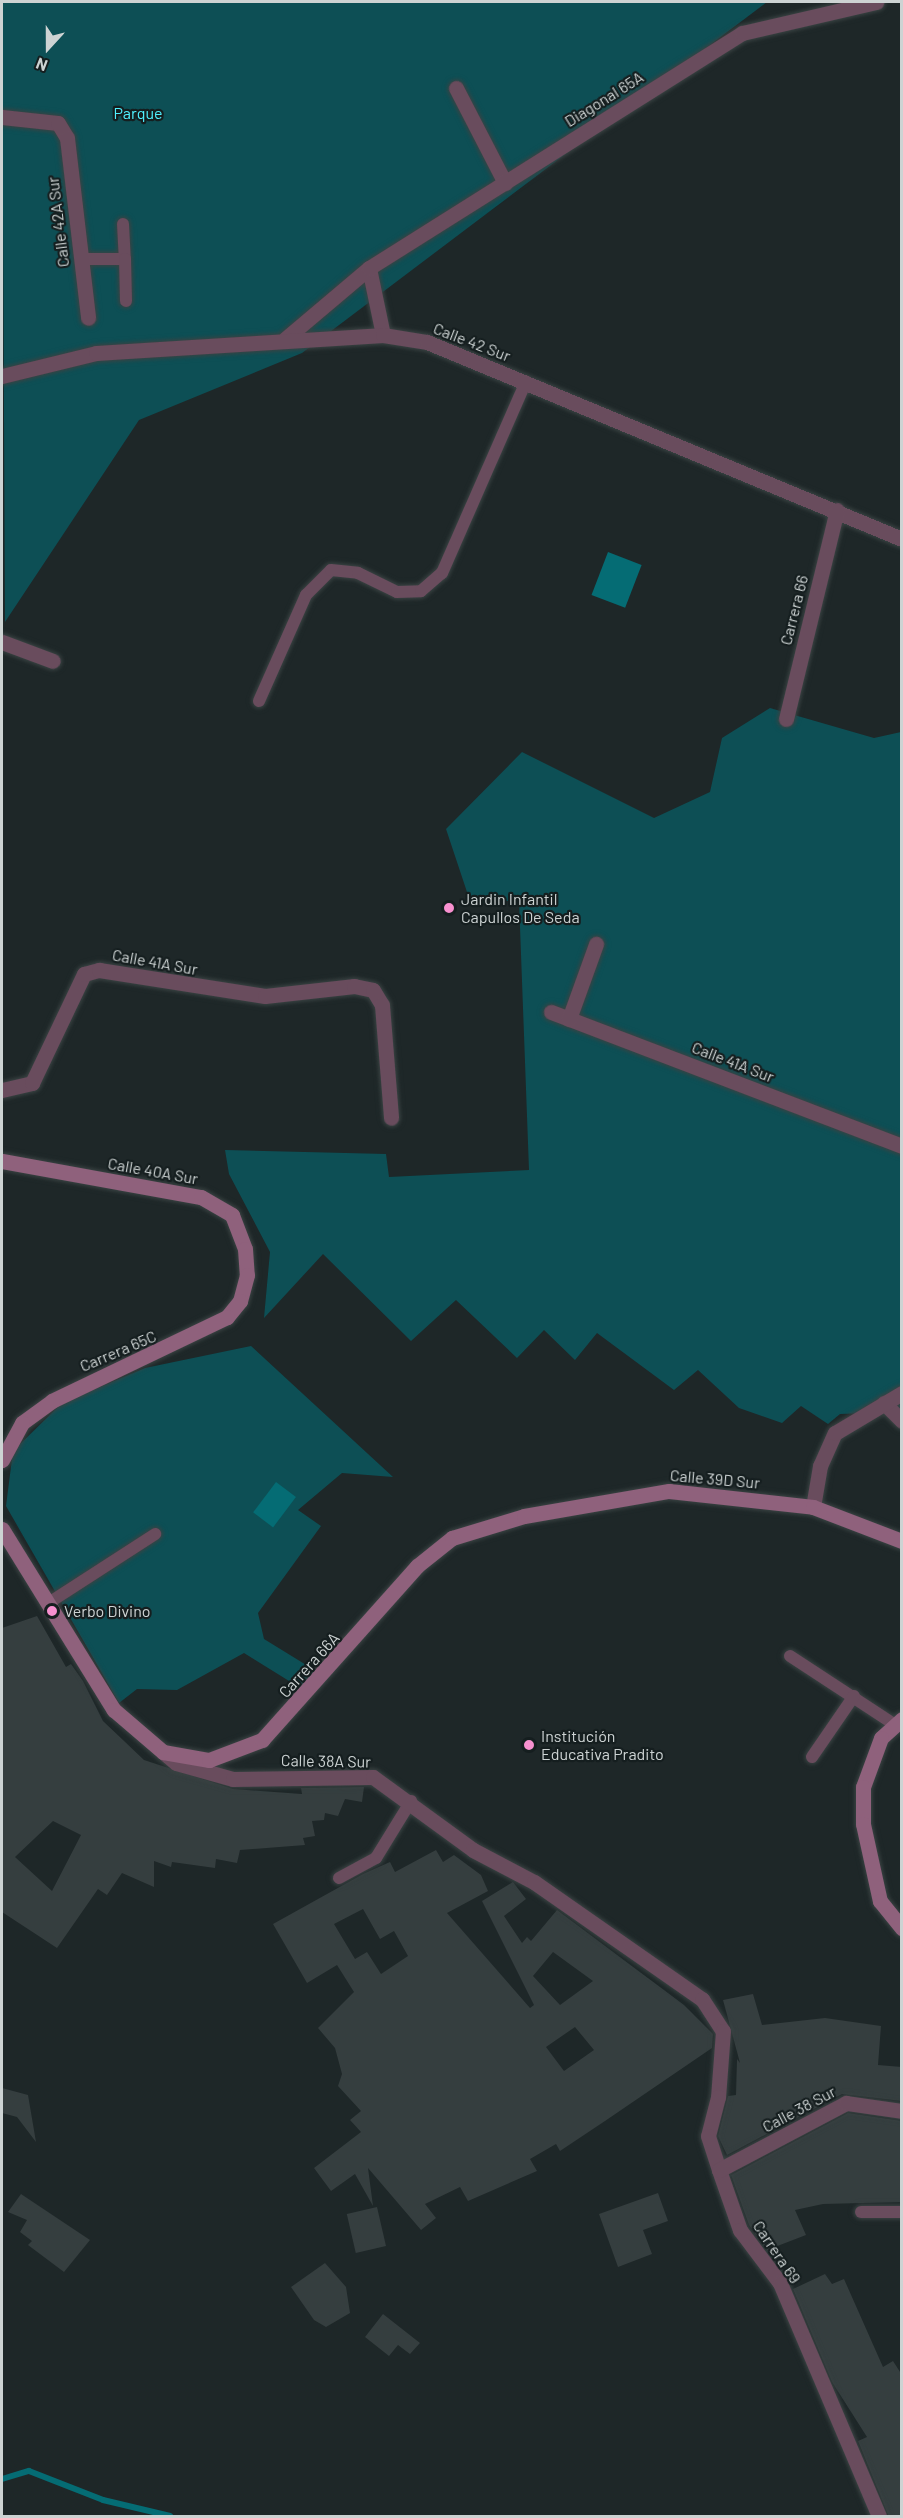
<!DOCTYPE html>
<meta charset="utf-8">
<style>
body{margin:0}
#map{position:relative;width:903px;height:2518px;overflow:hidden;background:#1e2728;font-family:Barlow,sans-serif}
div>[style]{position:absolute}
.green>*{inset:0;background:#0d4f55}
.water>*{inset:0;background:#056c74;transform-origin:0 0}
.stream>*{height:6px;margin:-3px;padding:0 3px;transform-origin:3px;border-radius:3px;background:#056c74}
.building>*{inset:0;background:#353e3f;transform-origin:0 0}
.roads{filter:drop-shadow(0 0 2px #3a4343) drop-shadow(0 0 2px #3a4343)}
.lane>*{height:12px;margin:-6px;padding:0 6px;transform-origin:6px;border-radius:6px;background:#694c5d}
.street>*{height:15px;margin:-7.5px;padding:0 7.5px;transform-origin:7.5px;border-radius:7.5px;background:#694c5d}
.secondary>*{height:15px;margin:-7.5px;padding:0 7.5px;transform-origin:7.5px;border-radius:7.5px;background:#8f617c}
.dots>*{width:16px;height:16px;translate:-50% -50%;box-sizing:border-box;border:3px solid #151e1f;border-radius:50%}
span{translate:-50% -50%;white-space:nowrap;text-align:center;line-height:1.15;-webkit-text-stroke:4.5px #151e1f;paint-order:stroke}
.street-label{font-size:16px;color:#cdd3d3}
.park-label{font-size:16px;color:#4ff1ff}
.poi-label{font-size:16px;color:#cdd3d3}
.left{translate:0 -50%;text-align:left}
.frame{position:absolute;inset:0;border:3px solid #cdd3d3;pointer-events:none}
.north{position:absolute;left:18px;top:18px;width:60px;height:60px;-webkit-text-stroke:4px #151e1f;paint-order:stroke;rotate:201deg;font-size:16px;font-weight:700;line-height:24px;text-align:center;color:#cdd3d3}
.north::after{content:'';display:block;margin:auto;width:21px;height:27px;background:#cdd3d3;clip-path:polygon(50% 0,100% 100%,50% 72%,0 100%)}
</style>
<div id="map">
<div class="green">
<i style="clip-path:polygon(2px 2px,767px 2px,302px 353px,139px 420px,5px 622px)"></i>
<i style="clip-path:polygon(770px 708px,874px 738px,901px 732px,901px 1412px,840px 1414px,828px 1424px,801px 1406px,782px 1423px,739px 1408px,698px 1370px,674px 1390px,597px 1333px,575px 1360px,544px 1330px,517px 1358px,456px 1300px,411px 1341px,323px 1254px,264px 1318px,270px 1252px,229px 1174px,225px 1150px,386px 1154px,389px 1177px,529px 1170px,519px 900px,471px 904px,446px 829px,522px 752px,654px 818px,710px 792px,722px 738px)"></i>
<i style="clip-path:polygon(251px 1346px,393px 1477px,342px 1473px,298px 1510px,321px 1526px,258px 1613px,264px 1639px,316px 1671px,302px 1689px,244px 1653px,177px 1690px,137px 1689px,119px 1703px,6px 1506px,13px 1451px,62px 1403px,145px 1368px)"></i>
</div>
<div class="water">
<i style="left:608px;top:552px;width:36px;height:46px;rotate:21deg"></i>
<i style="left:276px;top:1482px;width:25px;height:38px;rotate:37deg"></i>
</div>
<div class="stream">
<i style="left:2px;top:2479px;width:28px;rotate:-17deg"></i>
<i style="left:29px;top:2471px;width:79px;rotate:21.4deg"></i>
<i style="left:103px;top:2500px;width:69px;rotate:13.4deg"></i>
</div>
<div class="building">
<i style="clip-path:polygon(evenodd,37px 1616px,66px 1667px,71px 1664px,83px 1681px,103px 1721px,144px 1760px,233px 1789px,302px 1794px,301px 1788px,364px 1787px,362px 1802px,345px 1799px,338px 1816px,325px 1813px,324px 1820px,312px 1821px,315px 1836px,303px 1838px,305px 1845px,240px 1850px,237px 1863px,216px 1859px,215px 1868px,172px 1862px,171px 1867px,154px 1861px,154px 1887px,122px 1873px,107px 1895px,98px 1889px,57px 1948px,2px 1912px,2px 1628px,37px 1616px,53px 1821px,81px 1835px,52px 1891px,15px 1857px,53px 1821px)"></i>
<i style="clip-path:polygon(evenodd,436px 1850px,443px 1862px,454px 1855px,481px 1875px,488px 1891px,447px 1913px,530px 2008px,534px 2005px,482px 1901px,513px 1882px,526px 1899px,504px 1916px,522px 1943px,527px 1937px,531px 1941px,557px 1910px,684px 2005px,713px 2034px,712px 2048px,605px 2121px,560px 2151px,556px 2144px,530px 2159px,537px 2171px,468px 2201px,460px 2187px,425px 2204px,436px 2218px,421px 2230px,368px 2168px,373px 2206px,355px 2174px,331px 2191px,314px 2168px,361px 2132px,350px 2120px,361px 2111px,338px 2086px,342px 2074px,335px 2048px,318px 2028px,354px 1992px,337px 1965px,307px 1983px,273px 1924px,363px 1874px,390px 1862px,395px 1872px,436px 1850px,363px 1909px,380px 1939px,394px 1931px,408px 1956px,381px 1974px,367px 1952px,355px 1959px,334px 1924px,363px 1909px,436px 1850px,553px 1952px,593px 1981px,560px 2005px,533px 1976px,553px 1952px,436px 1850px,575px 2027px,594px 2050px,564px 2071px,546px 2047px,575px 2027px)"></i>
<i style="clip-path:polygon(753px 1994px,762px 2025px,825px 2018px,881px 2026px,878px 2065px,902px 2067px,902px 2101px,842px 2094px,727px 2155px,718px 2136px,728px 2096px,736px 2095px,737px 2059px,740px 2063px,723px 2000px)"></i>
<i style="clip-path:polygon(2px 2088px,28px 2095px,36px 2142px,17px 2117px,2px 2113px)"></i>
<i style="clip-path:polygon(848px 2113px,902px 2121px,902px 2202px,823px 2204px,795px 2210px,806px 2235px,767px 2250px,749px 2225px,731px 2175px)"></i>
<i style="clip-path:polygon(658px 2193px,668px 2221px,643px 2230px,652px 2254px,618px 2267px,599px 2214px)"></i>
<i style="clip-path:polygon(21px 2194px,90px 2240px,64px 2272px,28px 2245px,32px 2241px,20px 2232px,27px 2220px,8px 2212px)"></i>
<i style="left:377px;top:2207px;width:40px;height:31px;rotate:77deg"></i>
<i style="clip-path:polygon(325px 2263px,346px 2287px,350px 2313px,326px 2327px,314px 2320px,291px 2287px)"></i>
<i style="clip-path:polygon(825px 2274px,832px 2284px,844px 2279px,883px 2367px,893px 2361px,902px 2375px,902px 2517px,889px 2517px,858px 2441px,867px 2437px,832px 2382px,793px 2289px)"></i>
<i style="clip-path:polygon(383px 2314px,420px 2343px,410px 2354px,398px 2345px,389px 2356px,365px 2337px)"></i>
</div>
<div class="roads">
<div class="lane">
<i style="left:123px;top:224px;width:35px;rotate:87deg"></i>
<i style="left:81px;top:259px;width:44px"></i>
<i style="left:125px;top:259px;width:42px;rotate:88.6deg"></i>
<i style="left:259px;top:701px;width:116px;rotate:-66.1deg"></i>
<i style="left:306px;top:595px;width:35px;rotate:-45deg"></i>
<i style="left:331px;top:570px;width:27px;rotate:6deg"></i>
<i style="left:358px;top:573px;width:43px;rotate:26deg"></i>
<i style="left:397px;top:592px;width:24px;rotate:-2deg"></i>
<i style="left:421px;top:591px;width:28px;rotate:-41deg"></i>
<i style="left:442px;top:573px;width:209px;rotate:-66.3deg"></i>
<i style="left:47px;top:1604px;width:129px;rotate:-32.9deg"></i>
<i style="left:790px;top:1656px;width:124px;rotate:33.2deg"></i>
<i style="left:812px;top:1757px;width:74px;rotate:-55.5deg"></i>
<i style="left:339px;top:1878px;width:42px;rotate:-28.4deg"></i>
<i style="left:376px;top:1858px;width:67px;rotate:-58.4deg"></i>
<i style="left:861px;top:2212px;width:41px"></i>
</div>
<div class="street">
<i style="left:456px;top:88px;width:107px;rotate:62.7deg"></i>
<i style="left:2px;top:117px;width:56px;rotate:6.1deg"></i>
<i style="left:58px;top:123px;width:17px;rotate:59deg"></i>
<i style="left:67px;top:138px;width:181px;rotate:83.3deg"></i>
<i style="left:369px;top:268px;width:68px;rotate:78.2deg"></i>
<i style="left:285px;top:339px;width:110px;rotate:-40.2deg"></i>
<i style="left:369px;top:268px;width:441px;rotate:-32.2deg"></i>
<i style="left:742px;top:33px;width:138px;rotate:-13deg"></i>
<i style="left:2px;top:376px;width:97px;rotate:-13.7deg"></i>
<i style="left:96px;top:353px;width:288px;rotate:-3.6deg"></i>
<i style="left:383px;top:335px;width:45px;rotate:9deg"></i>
<i style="left:427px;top:342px;width:514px;rotate:22.53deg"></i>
<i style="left:2px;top:642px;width:54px;rotate:20.4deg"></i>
<i style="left:786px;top:719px;width:215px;rotate:-76.3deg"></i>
<i style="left:551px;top:1012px;width:376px;rotate:20.9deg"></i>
<i style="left:569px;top:1019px;width:80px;rotate:-70.2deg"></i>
<i style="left:2px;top:1090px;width:31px;rotate:-13deg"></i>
<i style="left:32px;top:1083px;width:121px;rotate:-64.5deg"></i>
<i style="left:84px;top:974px;width:16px;rotate:-15deg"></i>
<i style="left:99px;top:970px;width:168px;rotate:8.9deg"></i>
<i style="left:265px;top:996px;width:90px;rotate:-6.4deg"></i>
<i style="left:354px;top:986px;width:19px;rotate:12deg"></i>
<i style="left:373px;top:990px;width:17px;rotate:59deg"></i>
<i style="left:382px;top:1005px;width:113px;rotate:85.4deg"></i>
<i style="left:884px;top:1403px;width:25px;rotate:45deg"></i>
<i style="left:813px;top:1507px;width:42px;rotate:-80.3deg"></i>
<i style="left:820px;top:1466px;width:36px;rotate:-66deg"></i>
<i style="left:835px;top:1433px;width:78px;rotate:-30.8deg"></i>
<i style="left:163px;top:1752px;width:17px;rotate:40deg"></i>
<i style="left:176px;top:1763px;width:59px;rotate:15.7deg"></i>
<i style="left:233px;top:1779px;width:140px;rotate:-0.8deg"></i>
<i style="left:373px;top:1777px;width:124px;rotate:36.1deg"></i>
<i style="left:473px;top:1850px;width:69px;rotate:27.7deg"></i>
<i style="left:534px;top:1882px;width:205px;rotate:34.9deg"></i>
<i style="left:702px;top:1999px;width:38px;rotate:57deg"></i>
<i style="left:723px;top:2031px;width:66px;rotate:94.3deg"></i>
<i style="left:718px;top:2097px;width:40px;rotate:104.4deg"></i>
<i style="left:708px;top:2136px;width:36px;rotate:72deg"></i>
<i style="left:719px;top:2170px;width:64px;rotate:70.7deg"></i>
<i style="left:740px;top:2230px;width:66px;rotate:53deg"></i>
<i style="left:780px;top:2283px;width:253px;rotate:67deg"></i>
<i style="left:719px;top:2170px;width:144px;rotate:-27.8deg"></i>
<i style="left:846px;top:2103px;width:57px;rotate:8.1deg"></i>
</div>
<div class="secondary">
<i style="left:2px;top:1161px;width:202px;rotate:10.3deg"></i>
<i style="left:201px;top:1197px;width:36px;rotate:30deg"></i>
<i style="left:232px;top:1215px;width:36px;rotate:69deg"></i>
<i style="left:245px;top:1249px;width:26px;rotate:86deg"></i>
<i style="left:247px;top:1275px;width:27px;rotate:105deg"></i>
<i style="left:240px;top:1301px;width:21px;rotate:129deg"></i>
<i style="left:227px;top:1317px;width:194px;rotate:154.4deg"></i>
<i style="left:52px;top:1401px;width:37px;rotate:144deg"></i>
<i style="left:22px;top:1423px;width:42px;rotate:118.4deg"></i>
<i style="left:2px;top:1529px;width:213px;rotate:58.3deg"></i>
<i style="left:114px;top:1710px;width:65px;rotate:40.6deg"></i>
<i style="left:163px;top:1752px;width:47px;rotate:9.9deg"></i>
<i style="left:209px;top:1760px;width:57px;rotate:-20.7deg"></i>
<i style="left:262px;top:1740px;width:233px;rotate:-48.3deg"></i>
<i style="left:417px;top:1566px;width:45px;rotate:-38.7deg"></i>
<i style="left:452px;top:1538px;width:75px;rotate:-17deg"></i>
<i style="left:524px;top:1516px;width:147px;rotate:-9.8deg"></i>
<i style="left:669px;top:1491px;width:145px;rotate:6.3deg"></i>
<i style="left:813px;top:1507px;width:95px;rotate:20.9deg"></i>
<i style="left:902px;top:1719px;width:28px;rotate:138deg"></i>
<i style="left:881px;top:1738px;width:52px;rotate:110.2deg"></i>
<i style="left:863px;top:1787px;width:37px;rotate:90deg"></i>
<i style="left:863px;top:1824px;width:79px;rotate:77.6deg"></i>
<i style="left:880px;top:1901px;width:35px;rotate:51deg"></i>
</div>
</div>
<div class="dots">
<i style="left:449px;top:908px;background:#f790cf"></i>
<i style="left:52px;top:1611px;background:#f790cf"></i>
<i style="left:529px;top:1745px;background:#f790cf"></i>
</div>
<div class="street-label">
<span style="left:604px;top:99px;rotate:-32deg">Diagonal 65A</span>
<span style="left:58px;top:222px;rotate:-97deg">Calle 42A Sur</span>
<span style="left:472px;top:342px;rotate:21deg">Calle 42 Sur</span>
<span style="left:794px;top:610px;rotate:-76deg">Carrera 66</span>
<span style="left:155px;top:962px;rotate:10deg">Calle 41A Sur</span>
<span style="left:733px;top:1062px;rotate:21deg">Calle 41A Sur</span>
<span style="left:153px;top:1171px;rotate:10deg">Calle 40A Sur</span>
<span style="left:118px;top:1351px;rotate:-23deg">Carrera 65C</span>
<span style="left:715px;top:1479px;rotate:5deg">Calle 39D Sur</span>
<span style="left:309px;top:1665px;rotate:-48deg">Carrera 66A</span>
<span style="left:326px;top:1761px;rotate:1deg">Calle 38A Sur</span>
<span style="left:799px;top:2109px;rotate:-28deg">Calle 38 Sur</span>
<span style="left:777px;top:2252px;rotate:56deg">Carrera 69</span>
</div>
<div class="park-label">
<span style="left:138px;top:113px">Parque</span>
</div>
<div class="poi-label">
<span class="left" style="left:461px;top:908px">Jardin Infantil<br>Capullos De Seda</span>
<span class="left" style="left:64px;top:1611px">Verbo Divino</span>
<span class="left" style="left:541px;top:1745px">Institución<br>Educativa Pradito</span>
</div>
<div class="frame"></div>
<div class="north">N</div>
</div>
